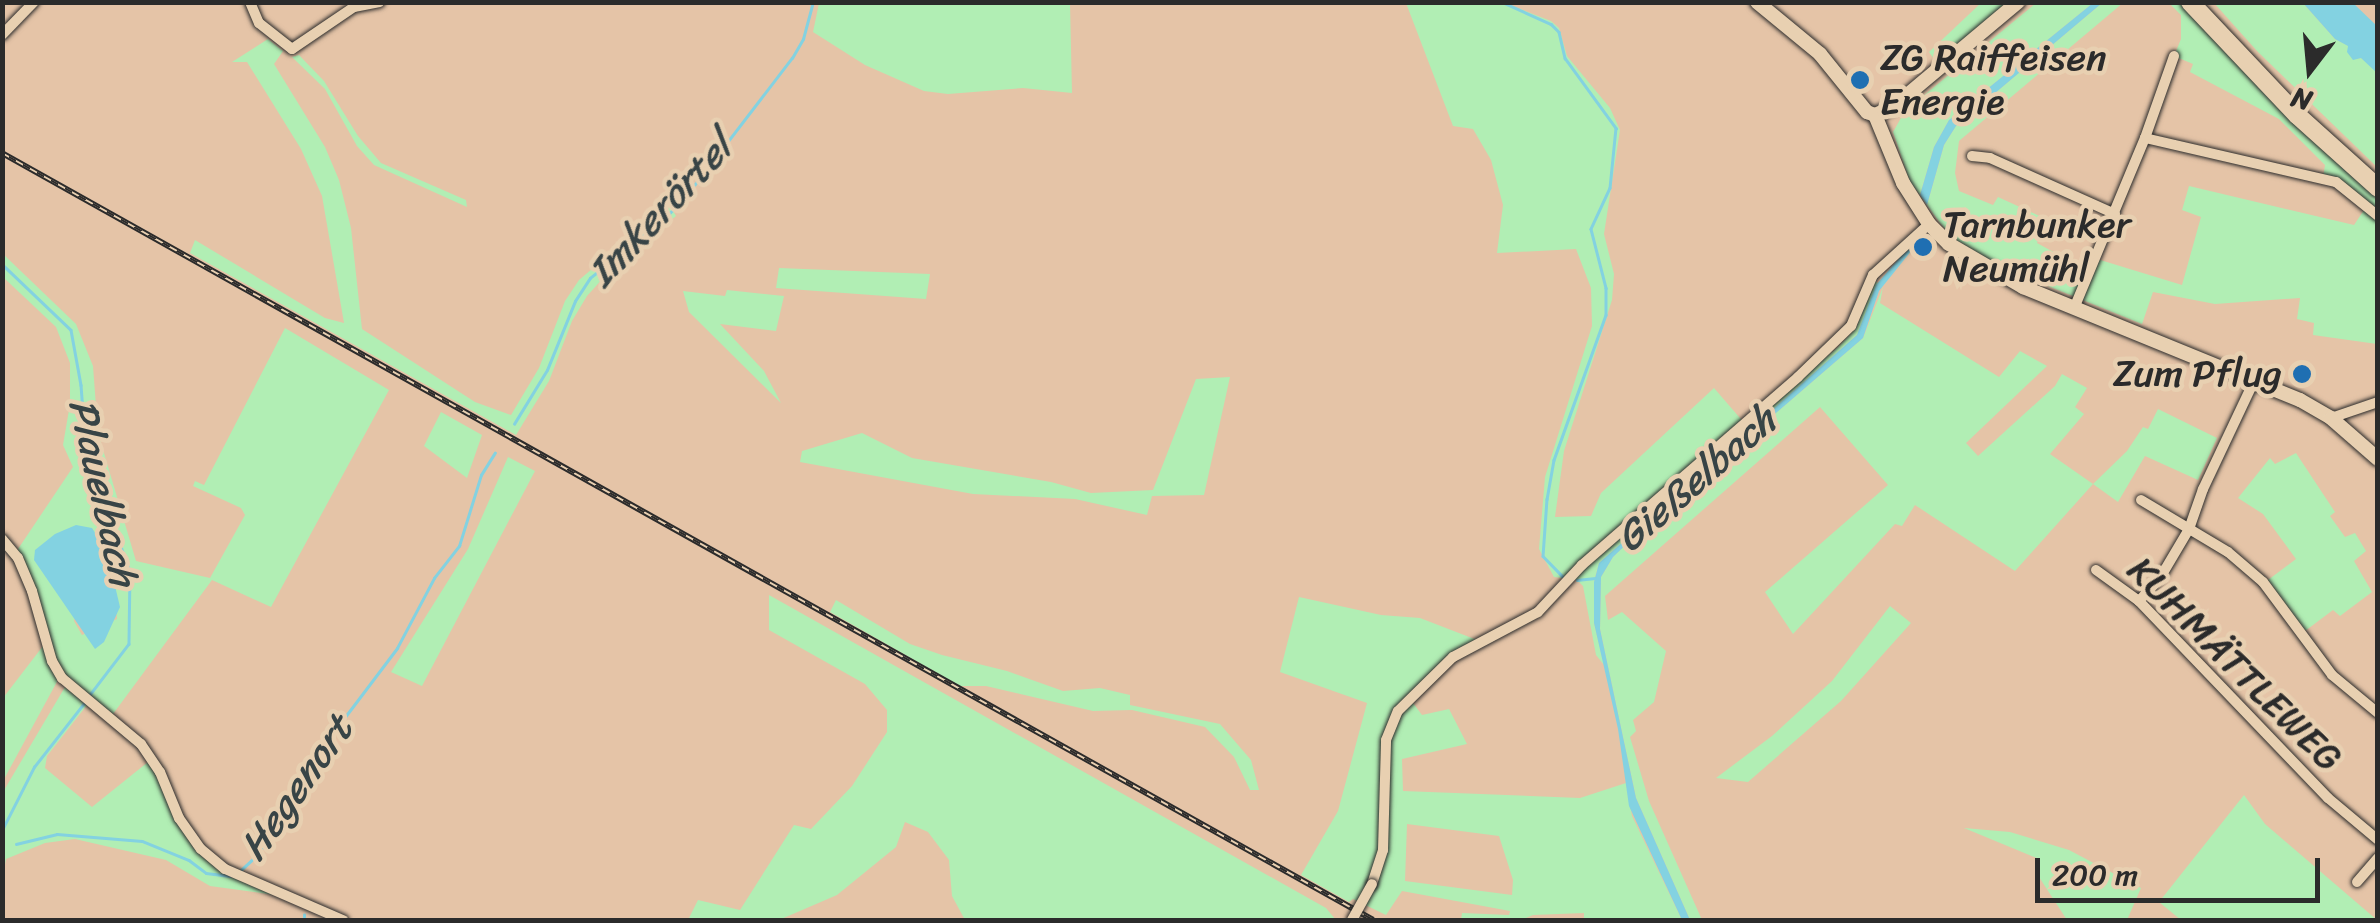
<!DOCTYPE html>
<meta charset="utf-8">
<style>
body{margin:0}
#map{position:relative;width:2380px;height:923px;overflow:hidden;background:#e5c4a7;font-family:Sriracha,sans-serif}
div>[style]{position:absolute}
.green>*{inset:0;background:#b1eeb4}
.water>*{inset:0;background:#83d2e1}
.stream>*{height:2.5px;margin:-1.25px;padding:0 1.25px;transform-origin:1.25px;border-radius:1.25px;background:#83d2e1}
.roads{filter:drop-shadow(0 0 2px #2b2b2b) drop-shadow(0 0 2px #2b2b2b)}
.street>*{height:10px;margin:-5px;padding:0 5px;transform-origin:5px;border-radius:5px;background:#e8d0b1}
.secondary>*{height:14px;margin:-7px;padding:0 7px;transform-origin:7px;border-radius:7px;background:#e8d0b1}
.highway>*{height:18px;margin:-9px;padding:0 9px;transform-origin:9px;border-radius:9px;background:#e8d0b1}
.rail>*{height:6px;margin-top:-3px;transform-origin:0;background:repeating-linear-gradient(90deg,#e8d0b1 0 8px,#2b2b2b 0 16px);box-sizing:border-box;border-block:2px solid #2b2b2b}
.bridges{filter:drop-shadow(0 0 2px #2b2b2b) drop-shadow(0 0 2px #2b2b2b)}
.street-bridge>*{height:10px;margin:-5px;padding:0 5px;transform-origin:5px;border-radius:5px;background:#e8d0b1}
.dots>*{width:28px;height:28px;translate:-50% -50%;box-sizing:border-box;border:5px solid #e8d0b1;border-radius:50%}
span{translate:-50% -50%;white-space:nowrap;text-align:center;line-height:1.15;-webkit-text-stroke:9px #e8d0b1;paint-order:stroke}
.poi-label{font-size:38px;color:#2b2b2b}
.left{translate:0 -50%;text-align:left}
.right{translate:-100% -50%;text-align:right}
.street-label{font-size:38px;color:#2b2b2b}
.water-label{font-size:40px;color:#384446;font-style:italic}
.frame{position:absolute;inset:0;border:5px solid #2b2b2b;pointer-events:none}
.north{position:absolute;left:2260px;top:20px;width:100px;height:100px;-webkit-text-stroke:8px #e8d0b1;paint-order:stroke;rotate:196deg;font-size:28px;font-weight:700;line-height:40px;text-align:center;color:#2b2b2b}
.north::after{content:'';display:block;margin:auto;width:35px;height:45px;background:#2b2b2b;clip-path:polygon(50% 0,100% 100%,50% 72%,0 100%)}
.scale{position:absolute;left:2035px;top:858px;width:285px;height:45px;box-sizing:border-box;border:5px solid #2b2b2b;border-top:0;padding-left:12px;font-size:30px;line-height:35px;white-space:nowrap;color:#2b2b2b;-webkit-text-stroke:8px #e8d0b1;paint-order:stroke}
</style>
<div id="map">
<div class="green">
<i style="clip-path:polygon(2124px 2px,1959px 141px,1955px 173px,1959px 191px,1993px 205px,1998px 197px,2046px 219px,2037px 243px,2090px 272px,2097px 259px,2182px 285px,2201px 217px,2182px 210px,2189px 186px,2354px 225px,2366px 207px,2323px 178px,2325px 165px,2279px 119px,2190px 72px,2193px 64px,2174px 56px,2181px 39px,2181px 15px,2169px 3px,2184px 3px,2326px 150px,2377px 197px,2377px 344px,2313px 335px,2314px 323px,2297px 319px,2300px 298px,2215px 304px,2153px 292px,2142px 324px,1994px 264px,1954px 239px,1940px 223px,1927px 205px,1944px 145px,1956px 126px,2102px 3px)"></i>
<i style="clip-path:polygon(819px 3px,1070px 3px,1072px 93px,1023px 88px,948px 94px,924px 91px,865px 65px,813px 32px)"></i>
<i style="clip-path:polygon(1406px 3px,1505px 3px,1551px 21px,1559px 28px,1567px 56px,1610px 108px,1620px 130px,1604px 234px,1614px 274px,1612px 300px,1564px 451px,1555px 517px,1591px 516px,1601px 493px,1714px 388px,1746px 425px,1838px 347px,1856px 328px,1875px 281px,1878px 283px,1857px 335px,1599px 563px,1594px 582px,1594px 623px,1604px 665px,1596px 655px,1583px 586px,1577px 580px,1554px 577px,1539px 549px,1545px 477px,1592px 326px,1591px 288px,1576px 249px,1497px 253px,1503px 205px,1491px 160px,1473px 129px,1453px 126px)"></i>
<i style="clip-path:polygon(1981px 3px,2009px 3px,1937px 63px,1929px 52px)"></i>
<i style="clip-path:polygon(2036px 3px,2093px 3px,1949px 120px,1934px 147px,1920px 195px,1910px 182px,1893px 132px,1905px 111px)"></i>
<i style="clip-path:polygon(2214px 3px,2303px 3px,2335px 39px,2349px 46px,2354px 59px,2361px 58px,2375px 69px,2377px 167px,2258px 52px)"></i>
<i style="clip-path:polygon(268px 39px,283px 51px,274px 64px,325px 147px,339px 180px,351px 228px,362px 329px,475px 402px,511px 415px,539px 368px,565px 301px,579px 280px,669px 204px,676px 216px,615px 265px,587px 296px,572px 321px,549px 381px,516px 435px,190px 253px,195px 240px,325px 318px,344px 323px,322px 196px,301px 149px,247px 62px,232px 62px)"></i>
<i style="clip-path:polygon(299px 55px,324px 81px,358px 136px,381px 163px,466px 200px,467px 207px,374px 165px,357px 146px,325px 89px,292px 57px)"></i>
<i style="clip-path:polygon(evenodd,2px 253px,76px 324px,93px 366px,98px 433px,136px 561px,210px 578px,245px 515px,241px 508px,193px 486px,195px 481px,204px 485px,285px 328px,389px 390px,271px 607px,212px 580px,113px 714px,76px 687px,56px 664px,16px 552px,73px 467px,63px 445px,70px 404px,70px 363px,56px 327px,3px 277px,2px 253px,92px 528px,112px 565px,117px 619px,82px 635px,74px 621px,92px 528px)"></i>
<i style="clip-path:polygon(779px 268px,930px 274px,926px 299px,776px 288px)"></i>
<i style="clip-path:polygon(1883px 287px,1880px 303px,1999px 377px,2020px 351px,2047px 366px,1966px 443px,1978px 456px,2055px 386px,2062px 374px,2087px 388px,2075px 407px,2084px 414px,2050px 454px,2093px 484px,2127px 451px,2143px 427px,2148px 429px,2158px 409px,2217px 438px,2198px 480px,2145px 456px,2118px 502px,2093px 484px,2015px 571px,1915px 505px,1902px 526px,1895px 524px,1793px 634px,1765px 592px,1888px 485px,1820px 407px,1605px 596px,1608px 620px,1622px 612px,1666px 651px,1654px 702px,1633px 720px,1636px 731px,1630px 737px,1649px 801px,1702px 920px,1690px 920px,1636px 798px,1600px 629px,1601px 577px,1613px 557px,1654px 518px,1863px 338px)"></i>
<i style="clip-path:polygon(727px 290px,784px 296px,776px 331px,720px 324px,764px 371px,781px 403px,689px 312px,683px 291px,725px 296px)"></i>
<i style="clip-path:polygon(1230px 377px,1204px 495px,1152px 496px,1147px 515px,1075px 499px,973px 494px,800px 462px,802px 451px,862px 433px,912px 458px,1051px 482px,1091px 493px,1153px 490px,1196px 379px)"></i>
<i style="clip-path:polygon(441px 412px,482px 435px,467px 478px,424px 446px)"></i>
<i style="clip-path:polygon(2296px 453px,2335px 512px,2330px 516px,2345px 537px,2355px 533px,2366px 551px,2354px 561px,2372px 592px,2340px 616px,2333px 610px,2305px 631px,2268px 580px,2296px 559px,2263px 514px,2238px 498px,2270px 458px,2275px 464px)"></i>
<i style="clip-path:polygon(508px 457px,535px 471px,422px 686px,391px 672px,468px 549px)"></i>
<i style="clip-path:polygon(769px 595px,1326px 908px,1336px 920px,965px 920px,952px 896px,949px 860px,928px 832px,905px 822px,896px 847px,837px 895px,779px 920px,688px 920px,698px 900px,740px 910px,794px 825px,811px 829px,852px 786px,887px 732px,887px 710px,865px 684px,769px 630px)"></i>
<i style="clip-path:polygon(evenodd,1299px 597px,1381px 615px,1420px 618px,1477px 640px,1407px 695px,1422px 715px,1449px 709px,1467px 744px,1402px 759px,1403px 791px,1580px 798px,1626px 783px,1632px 816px,1682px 920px,1584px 920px,1584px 913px,1533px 915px,1521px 920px,1461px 920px,1462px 913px,1509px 915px,1510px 911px,1402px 891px,1386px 915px,1353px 899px,1349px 902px,1301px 875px,1338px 811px,1367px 703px,1280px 672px,1299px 597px,1407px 824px,1499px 836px,1513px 880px,1512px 895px,1405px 881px,1407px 824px)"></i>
<i style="clip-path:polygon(836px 600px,910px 644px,942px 655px,1007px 671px,1063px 691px,1100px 688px,1130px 695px,1130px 705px,1220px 724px,1251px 760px,1259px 790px,1250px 790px,1234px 757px,1205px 727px,1132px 710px,1093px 711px,986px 686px,960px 686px,830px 612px)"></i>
<i style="clip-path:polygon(1890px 606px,1911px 623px,1841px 701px,1748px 782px,1716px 778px,1772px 736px,1832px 681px)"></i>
<i style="clip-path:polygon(43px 646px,59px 678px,3px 781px,3px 698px)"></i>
<i style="clip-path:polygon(65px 687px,87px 705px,47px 756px,45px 768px,92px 807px,148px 762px,203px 857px,221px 871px,275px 895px,210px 886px,166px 860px,75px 839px,45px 843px,6px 859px,3px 875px,3px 792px)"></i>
<i style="clip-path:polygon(2244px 795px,2265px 824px,2377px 920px,2181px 920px,2159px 902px)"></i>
<i style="clip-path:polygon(1964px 828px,2010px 832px,2069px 850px,2141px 888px,2127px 920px,2067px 920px,2039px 877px,2039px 859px)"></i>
</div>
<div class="water">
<i style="clip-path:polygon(2093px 3px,2102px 3px,1956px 126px,1944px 145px,1927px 205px,1920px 195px,1934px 147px,1949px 120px)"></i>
<i style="clip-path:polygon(2303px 3px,2353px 3px,2377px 26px,2377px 73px,2361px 58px,2353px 60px,2347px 52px,2348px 46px,2335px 39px)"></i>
<i style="clip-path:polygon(1908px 248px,1912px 250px,1879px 291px,1863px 338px,1654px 518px,1613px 557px,1601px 577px,1600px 629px,1636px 798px,1690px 920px,1682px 920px,1629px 806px,1618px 729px,1594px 623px,1594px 582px,1599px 563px,1857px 335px,1876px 285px)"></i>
<i style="clip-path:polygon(76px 525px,92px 528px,107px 552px,120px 607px,104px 642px,95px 649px,34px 560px,35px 550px,55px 534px)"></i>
</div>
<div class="stream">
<i style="left:1502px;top:2px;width:54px;rotate:24.2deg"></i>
<i style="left:1551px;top:24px;width:11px;rotate:45deg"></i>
<i style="left:1559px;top:32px;width:27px;rotate:77deg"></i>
<i style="left:1565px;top:58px;width:87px;rotate:53.9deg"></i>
<i style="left:1616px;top:128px;width:60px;rotate:95.7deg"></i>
<i style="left:1610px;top:188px;width:45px;rotate:114.9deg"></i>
<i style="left:1591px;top:229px;width:61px;rotate:75.7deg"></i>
<i style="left:1606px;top:288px;width:27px;rotate:90deg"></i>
<i style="left:1606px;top:315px;width:154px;rotate:109.7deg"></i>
<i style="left:1554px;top:460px;width:40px;rotate:100deg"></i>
<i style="left:1547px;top:499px;width:57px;rotate:94deg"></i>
<i style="left:1543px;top:556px;width:29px;rotate:46deg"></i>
<i style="left:2px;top:264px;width:95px;rotate:43.7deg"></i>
<i style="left:71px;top:330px;width:56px;rotate:79.7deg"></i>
<i style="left:81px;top:385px;width:67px;rotate:85.7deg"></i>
<i style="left:86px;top:452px;width:127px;rotate:69.7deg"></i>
<i style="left:130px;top:571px;width:73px;rotate:90.8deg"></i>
<i style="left:129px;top:644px;width:64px;rotate:127.4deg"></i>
<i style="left:514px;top:424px;width:63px;rotate:-58.6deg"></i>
<i style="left:547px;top:370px;width:74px;rotate:-67.9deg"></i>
<i style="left:575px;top:301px;width:27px;rotate:-57deg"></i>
<i style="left:590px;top:278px;width:96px;rotate:-38.7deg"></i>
<i style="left:665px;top:218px;width:35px;rotate:-47deg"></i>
<i style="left:689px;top:192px;width:169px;rotate:-52.5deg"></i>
<i style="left:792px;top:58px;width:22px;rotate:-60deg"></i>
<i style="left:803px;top:39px;width:38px;rotate:-75deg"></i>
<i style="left:1577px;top:580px;width:18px;rotate:-6deg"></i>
<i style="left:2px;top:830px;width:71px;rotate:-63.1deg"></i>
<i style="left:34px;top:767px;width:83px;rotate:-51.9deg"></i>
<i style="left:16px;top:844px;width:42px;rotate:-13.7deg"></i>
<i style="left:57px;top:834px;width:85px;rotate:4.7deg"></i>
<i style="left:142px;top:841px;width:51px;rotate:22deg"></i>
<i style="left:189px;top:860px;width:21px;rotate:37deg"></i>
<i style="left:206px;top:873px;width:24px;rotate:7deg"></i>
<i style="left:241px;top:870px;width:26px;rotate:-43deg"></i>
<i style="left:260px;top:852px;width:58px;rotate:-66.5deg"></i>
<i style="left:283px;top:799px;width:189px;rotate:-52.9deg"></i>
<i style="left:397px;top:648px;width:79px;rotate:-62.1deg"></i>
<i style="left:434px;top:578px;width:41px;rotate:-52deg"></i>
<i style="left:459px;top:546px;width:74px;rotate:-72.8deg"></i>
<i style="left:481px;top:475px;width:26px;rotate:-58deg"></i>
<i style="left:304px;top:920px;width:5px;rotate:-90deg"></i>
</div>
<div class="roads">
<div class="street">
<i style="left:250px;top:2px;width:23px;rotate:67deg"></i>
<i style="left:259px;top:23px;width:42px;rotate:38.2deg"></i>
<i style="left:292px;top:49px;width:75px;rotate:-34.1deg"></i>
<i style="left:354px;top:7px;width:26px;rotate:-11deg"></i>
<i style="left:2px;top:35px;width:46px;rotate:-45.9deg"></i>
<i style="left:2145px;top:138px;width:87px;rotate:-70.5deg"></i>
<i style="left:1972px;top:156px;width:18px;rotate:6deg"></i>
<i style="left:1990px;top:158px;width:137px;rotate:24.1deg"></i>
<i style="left:2075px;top:306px;width:182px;rotate:-67.4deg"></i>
<i style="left:2145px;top:138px;width:196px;rotate:13deg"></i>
<i style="left:2336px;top:182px;width:54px;rotate:39deg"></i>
<i style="left:2331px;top:418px;width:50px;rotate:-18.8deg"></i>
<i style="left:2141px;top:500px;width:101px;rotate:30.9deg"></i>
<i style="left:2228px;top:552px;width:46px;rotate:40.6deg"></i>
<i style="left:2263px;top:582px;width:116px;rotate:53.4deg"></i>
<i style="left:2332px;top:675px;width:60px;rotate:39.6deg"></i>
<i style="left:2px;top:539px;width:25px;rotate:50deg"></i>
<i style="left:18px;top:558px;width:36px;rotate:67deg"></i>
<i style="left:32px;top:591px;width:73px;rotate:74.1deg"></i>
<i style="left:52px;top:661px;width:20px;rotate:60deg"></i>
<i style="left:62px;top:678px;width:103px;rotate:39.9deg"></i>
<i style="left:141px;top:744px;width:34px;rotate:56deg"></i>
<i style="left:160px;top:772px;width:50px;rotate:67.6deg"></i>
<i style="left:179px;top:818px;width:38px;rotate:55deg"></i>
<i style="left:201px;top:849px;width:31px;rotate:40deg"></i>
<i style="left:225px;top:869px;width:129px;rotate:23.4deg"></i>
<i style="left:2096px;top:570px;width:53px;rotate:35.8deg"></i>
<i style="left:2139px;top:601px;width:273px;rotate:46.2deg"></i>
<i style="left:2328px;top:798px;width:65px;rotate:40deg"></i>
<i style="left:2139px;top:601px;width:31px;rotate:-48deg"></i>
<i style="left:2160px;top:578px;width:57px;rotate:-59.4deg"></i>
<i style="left:2189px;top:529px;width:42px;rotate:-70.7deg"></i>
<i style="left:2203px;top:489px;width:122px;rotate:-64.7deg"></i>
<i style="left:2357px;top:882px;width:32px;rotate:-49deg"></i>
<i style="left:1372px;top:884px;width:36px;rotate:-72deg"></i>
<i style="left:1383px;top:850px;width:110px;rotate:-88.4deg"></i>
<i style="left:1386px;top:740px;width:31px;rotate:-68deg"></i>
<i style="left:1398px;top:711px;width:77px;rotate:-44.5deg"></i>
<i style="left:1453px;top:657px;width:96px;rotate:-27.9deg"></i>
<i style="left:1538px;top:612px;width:64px;rotate:-46.9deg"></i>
<i style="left:1582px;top:565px;width:286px;rotate:-41deg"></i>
<i style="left:1798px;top:377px;width:74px;rotate:-43.9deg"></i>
<i style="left:1851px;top:326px;width:56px;rotate:-66.7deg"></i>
<i style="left:1873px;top:275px;width:76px;rotate:-42.3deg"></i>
</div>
<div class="secondary">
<i style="left:1757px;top:2px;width:82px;rotate:39.5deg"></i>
<i style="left:1820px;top:54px;width:75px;rotate:51deg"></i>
<i style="left:1867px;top:112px;width:9px;rotate:21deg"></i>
<i style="left:1875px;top:115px;width:74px;rotate:67.6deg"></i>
<i style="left:1903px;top:183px;width:49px;rotate:57.6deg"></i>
<i style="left:1929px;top:224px;width:28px;rotate:45deg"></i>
<i style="left:1949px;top:244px;width:86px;rotate:30.2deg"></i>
<i style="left:2023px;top:287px;width:299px;rotate:22.2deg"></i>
<i style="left:2300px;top:400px;width:36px;rotate:30deg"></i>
<i style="left:2331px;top:418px;width:62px;rotate:41.1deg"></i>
<i style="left:1875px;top:115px;width:21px;rotate:-25deg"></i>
<i style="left:1894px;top:106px;width:162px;rotate:-40deg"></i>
</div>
<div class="highway">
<i style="left:2190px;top:2px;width:156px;rotate:46.6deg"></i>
<i style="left:2297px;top:115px;width:109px;rotate:42deg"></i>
</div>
</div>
<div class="rail">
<i style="left:2px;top:153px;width:1571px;rotate:29.22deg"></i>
</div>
<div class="bridges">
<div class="street-bridge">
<i style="left:1352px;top:920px;width:41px;rotate:-60.9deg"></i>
</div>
</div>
<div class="dots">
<i style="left:1860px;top:80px;background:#1f6fb2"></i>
<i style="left:1923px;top:247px;background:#1f6fb2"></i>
<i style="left:2302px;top:374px;background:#1f6fb2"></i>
</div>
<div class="poi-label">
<span class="left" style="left:1880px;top:80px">ZG Raiffeisen<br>Energie</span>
<span class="left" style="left:1943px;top:247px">Tarnbunker<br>Neumühl</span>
<span class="right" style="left:2282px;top:374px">Zum Pflug</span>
</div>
<div class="street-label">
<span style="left:2235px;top:664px;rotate:45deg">KUHMÄTTLEWEG</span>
</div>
<div class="water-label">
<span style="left:660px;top:210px;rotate:-47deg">Imkerörtel</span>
<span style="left:1696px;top:479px;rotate:-41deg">Gießelbach</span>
<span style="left:103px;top:492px;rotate:77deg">Plauelbach</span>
<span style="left:296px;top:788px;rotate:-55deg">Hegenort</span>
</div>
<div class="frame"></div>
<div class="north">N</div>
<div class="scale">200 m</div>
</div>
